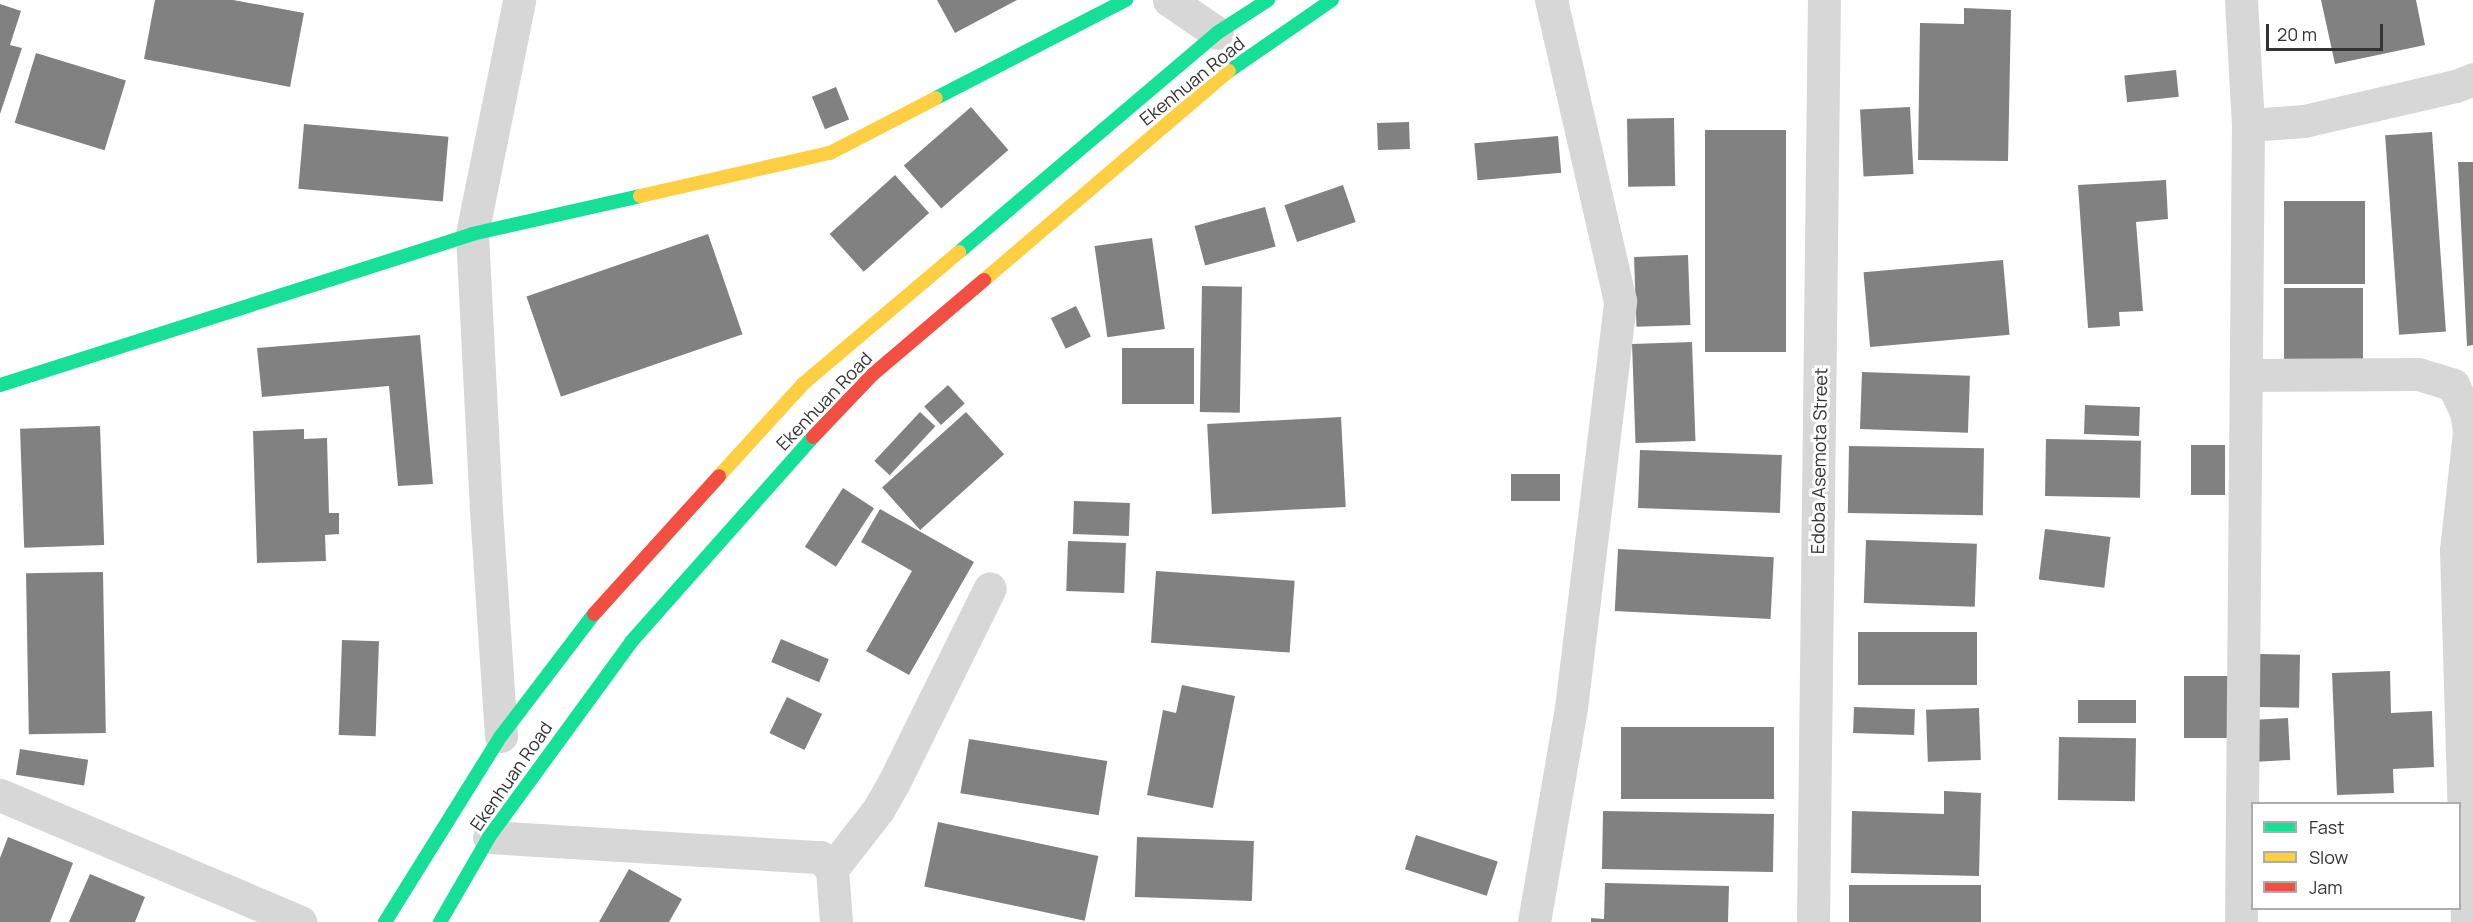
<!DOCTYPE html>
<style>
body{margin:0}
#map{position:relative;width:2473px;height:922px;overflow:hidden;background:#fff;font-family:Manrope,sans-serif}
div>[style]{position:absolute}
.building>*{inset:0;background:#818181;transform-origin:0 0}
.street>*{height:33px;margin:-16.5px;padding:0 16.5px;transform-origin:16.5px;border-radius:16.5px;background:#d7d7d7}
.fast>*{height:14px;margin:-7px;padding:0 7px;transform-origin:7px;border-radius:7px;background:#16e098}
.slow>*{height:14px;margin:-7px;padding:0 7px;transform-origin:7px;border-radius:7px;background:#ffcf43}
.jam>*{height:14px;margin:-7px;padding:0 7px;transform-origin:7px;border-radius:7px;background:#f24e42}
span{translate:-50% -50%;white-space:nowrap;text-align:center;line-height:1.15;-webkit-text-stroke:6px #fff;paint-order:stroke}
.street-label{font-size:18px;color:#333}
.legend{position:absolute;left:2251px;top:802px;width:210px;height:108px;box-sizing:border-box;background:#fff;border:2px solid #adadad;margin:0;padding:8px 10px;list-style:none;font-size:18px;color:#333}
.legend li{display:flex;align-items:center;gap:12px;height:30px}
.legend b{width:30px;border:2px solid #adadad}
.scale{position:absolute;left:2266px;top:24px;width:117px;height:27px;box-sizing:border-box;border:3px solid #333;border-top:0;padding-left:8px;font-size:18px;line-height:21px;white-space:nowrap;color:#333;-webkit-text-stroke:4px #fff;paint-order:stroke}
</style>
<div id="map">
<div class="building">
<i style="clip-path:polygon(155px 0,233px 0,304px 13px,290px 87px,144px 59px)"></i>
<i style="clip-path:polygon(937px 0,1017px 0,955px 33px)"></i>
<i style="clip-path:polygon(2321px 0,2416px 0,2425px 45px,2335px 64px)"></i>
<i style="clip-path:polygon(0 4px,21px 11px,10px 45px,22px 48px,0 114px)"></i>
<i style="clip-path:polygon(1964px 8px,2011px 10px,2008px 161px,1918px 160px,1920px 23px,1964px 24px)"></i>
<i style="left:36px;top:53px;width:94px;height:73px;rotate:17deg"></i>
<i style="left:2176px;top:70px;width:27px;height:52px;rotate:84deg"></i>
<i style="left:836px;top:87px;width:35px;height:26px;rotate:68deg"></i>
<i style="left:971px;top:107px;width:57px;height:89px;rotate:49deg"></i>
<i style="left:1910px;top:107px;width:67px;height:50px;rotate:87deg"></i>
<i style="left:1674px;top:118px;width:68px;height:47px;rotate:89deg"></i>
<i style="left:1409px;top:122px;width:27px;height:32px;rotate:88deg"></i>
<i style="left:304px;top:124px;width:145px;height:65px;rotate:5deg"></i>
<i style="left:1705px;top:130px;width:81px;height:222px"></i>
<i style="left:2432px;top:132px;width:200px;height:47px;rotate:86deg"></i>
<i style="left:1558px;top:136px;width:37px;height:84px;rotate:85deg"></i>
<i style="clip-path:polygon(2458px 162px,2473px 162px,2473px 345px,2467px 346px)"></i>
<i style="left:895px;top:175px;width:51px;height:88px;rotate:48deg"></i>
<i style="clip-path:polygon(2166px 180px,2168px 219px,2136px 222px,2143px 311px,2119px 312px,2120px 326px,2088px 328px,2078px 185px)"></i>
<i style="left:1343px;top:185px;width:39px;height:62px;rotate:71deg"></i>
<i style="left:2284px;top:201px;width:81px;height:83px"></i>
<i style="left:1265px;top:207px;width:41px;height:73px;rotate:75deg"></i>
<i style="left:708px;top:234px;width:106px;height:192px;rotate:71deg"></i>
<i style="left:1152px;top:238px;width:92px;height:58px;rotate:82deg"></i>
<i style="left:1688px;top:255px;width:70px;height:54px;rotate:88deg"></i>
<i style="left:2003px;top:260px;width:75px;height:140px;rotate:85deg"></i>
<i style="left:1202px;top:286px;width:40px;height:126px;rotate:1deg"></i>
<i style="left:2284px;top:288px;width:79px;height:72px"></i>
<i style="left:1076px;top:306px;width:34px;height:28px;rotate:64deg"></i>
<i style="clip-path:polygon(420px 335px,433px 484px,398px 486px,389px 386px,262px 397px,257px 348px)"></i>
<i style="left:1692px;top:342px;width:99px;height:60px;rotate:88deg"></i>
<i style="left:1122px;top:348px;width:72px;height:56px"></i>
<i style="left:1862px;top:372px;width:108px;height:57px;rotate:2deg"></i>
<i style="left:948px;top:385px;width:25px;height:32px;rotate:48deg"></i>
<i style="left:2085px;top:405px;width:55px;height:29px;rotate:2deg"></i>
<i style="left:920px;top:412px;width:21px;height:67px;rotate:43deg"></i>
<i style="left:966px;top:412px;width:57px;height:113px;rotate:48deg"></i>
<i style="left:1341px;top:417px;width:90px;height:134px;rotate:87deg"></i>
<i style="left:100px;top:426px;width:119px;height:80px;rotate:88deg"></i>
<i style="clip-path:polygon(304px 429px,304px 439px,327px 438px,329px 513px,339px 513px,339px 534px,325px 535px,326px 561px,257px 563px,253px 431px)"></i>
<i style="left:2046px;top:439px;width:95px;height:57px;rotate:1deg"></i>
<i style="left:2191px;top:445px;width:34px;height:50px"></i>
<i style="left:1849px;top:446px;width:135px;height:67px;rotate:1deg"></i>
<i style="left:1640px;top:450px;width:142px;height:58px;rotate:2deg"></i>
<i style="left:1511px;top:474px;width:49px;height:27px"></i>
<i style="left:843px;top:488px;width:37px;height:70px;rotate:33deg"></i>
<i style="left:1074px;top:501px;width:56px;height:33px;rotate:2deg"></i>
<i style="clip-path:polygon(880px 509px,974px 562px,909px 675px,866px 651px,912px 571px,861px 542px)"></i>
<i style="left:2045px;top:529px;width:66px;height:51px;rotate:7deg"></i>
<i style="left:1866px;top:540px;width:111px;height:63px;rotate:2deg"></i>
<i style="left:1068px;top:541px;width:58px;height:50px;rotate:2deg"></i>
<i style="left:1618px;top:549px;width:156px;height:62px;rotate:3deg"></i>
<i style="left:1156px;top:571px;width:139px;height:72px;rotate:4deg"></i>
<i style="left:103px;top:572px;width:161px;height:77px;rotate:89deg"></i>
<i style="left:1858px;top:632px;width:119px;height:53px"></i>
<i style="left:781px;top:639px;width:52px;height:25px;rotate:23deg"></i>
<i style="left:342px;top:640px;width:37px;height:95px;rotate:2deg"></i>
<i style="left:2259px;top:654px;width:41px;height:53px;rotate:1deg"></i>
<i style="clip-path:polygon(2390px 671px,2391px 713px,2432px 711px,2434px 767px,2393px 769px,2394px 793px,2337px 795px,2332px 673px)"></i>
<i style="left:2184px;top:676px;width:44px;height:62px"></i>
<i style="clip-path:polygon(1182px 685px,1235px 696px,1213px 808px,1147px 795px,1163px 710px,1176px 713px)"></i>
<i style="left:787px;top:697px;width:39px;height:40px;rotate:26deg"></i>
<i style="left:2078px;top:700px;width:58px;height:23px"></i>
<i style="left:1854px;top:707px;width:61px;height:26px;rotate:2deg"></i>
<i style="left:1979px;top:708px;width:52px;height:53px;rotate:88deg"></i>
<i style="left:2288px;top:718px;width:42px;height:37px;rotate:87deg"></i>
<i style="left:1621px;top:727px;width:153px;height:72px"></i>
<i style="left:2059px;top:737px;width:77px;height:63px;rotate:1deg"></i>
<i style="left:969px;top:739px;width:140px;height:55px;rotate:9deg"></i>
<i style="left:20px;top:749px;width:69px;height:26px;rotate:9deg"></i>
<i style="clip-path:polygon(1944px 791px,1981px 793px,1979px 876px,1851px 873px,1852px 811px,1944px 814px)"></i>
<i style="left:1603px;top:811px;width:171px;height:58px;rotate:1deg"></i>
<i style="left:938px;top:822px;width:164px;height:66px;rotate:12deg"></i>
<i style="left:1416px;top:835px;width:86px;height:36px;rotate:18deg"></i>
<i style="clip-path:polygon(8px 837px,73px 863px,50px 922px,0 922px,0 858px)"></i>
<i style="left:1137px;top:837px;width:117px;height:60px;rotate:2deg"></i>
<i style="clip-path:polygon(629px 869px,682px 899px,669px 922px,599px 922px)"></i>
<i style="clip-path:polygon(90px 874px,145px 897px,135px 922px,69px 922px)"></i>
<i style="clip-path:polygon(1605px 883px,1729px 886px,1728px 922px,1591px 922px,1591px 918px,1604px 919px)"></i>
<i style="left:1981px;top:885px;width:37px;height:132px;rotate:90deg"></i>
</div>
<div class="street">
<i style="left:1169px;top:0;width:58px;rotate:34.5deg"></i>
<i style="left:2248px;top:125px;width:56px;rotate:-4.1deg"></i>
<i style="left:2304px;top:121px;width:156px;rotate:-13deg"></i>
<i style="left:2456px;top:86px;width:18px;rotate:-22deg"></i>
<i style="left:2247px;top:375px;width:171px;rotate:-0.3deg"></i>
<i style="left:2418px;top:374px;width:37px;rotate:17deg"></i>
<i style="left:2453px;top:385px;width:30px;rotate:64deg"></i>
<i style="left:2466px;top:412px;width:20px;rotate:81deg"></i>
<i style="left:2469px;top:432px;width:119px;rotate:96.3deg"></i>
<i style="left:2456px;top:550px;width:372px;rotate:88.3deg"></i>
<i style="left:501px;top:736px;width:226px;rotate:-93.8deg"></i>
<i style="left:486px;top:510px;width:276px;rotate:-92.9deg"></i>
<i style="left:472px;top:234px;width:239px;rotate:-78.6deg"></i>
<i style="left:0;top:795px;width:326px;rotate:22.9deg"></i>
<i style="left:489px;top:837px;width:332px;rotate:3.5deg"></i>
<i style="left:820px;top:857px;width:17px;rotate:45deg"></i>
<i style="left:832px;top:869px;width:53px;rotate:85.7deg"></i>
<i style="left:832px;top:869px;width:75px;rotate:-52.1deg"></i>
<i style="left:878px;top:810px;width:32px;rotate:-60deg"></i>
<i style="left:894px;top:782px;width:216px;rotate:-63.7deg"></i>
<i style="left:1534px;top:922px;width:217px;rotate:-80.2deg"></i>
<i style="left:1571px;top:708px;width:410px;rotate:-83.1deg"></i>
<i style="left:1620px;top:301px;width:309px;rotate:-102.9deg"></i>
<i style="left:1813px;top:922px;width:922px;rotate:-89.32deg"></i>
<i style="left:2241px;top:922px;width:797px;rotate:-89.5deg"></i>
<i style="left:2248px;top:125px;width:125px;rotate:-93.2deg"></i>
</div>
<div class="fast">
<i style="left:1229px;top:71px;width:125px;rotate:-34.6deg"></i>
<i style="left:936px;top:98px;width:214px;rotate:-27.3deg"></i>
<i style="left:959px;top:252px;width:338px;rotate:-40.3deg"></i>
<i style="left:1217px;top:33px;width:61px;rotate:-32.9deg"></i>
<i style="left:0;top:385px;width:496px;rotate:-17.7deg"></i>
<i style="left:472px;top:234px;width:172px;rotate:-12.7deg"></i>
<i style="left:385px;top:922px;width:219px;rotate:-58.1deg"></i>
<i style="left:501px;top:736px;width:153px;rotate:-52.7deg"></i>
<i style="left:440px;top:922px;width:98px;rotate:-60deg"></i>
<i style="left:489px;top:837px;width:241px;rotate:-53.9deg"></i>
<i style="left:631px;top:642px;width:274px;rotate:-48.4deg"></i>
</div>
<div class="slow">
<i style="left:640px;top:196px;width:195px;rotate:-12.8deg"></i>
<i style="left:830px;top:153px;width:119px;rotate:-27.4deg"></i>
<i style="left:984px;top:280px;width:322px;rotate:-40.5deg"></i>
<i style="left:719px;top:476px;width:126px;rotate:-47.6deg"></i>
<i style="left:804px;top:383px;width:203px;rotate:-40.2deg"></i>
</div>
<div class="jam">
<i style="left:813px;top:437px;width:86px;rotate:-46.4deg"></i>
<i style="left:872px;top:375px;width:147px;rotate:-40.3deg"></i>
<i style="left:594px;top:614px;width:186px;rotate:-47.8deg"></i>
</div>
<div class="street-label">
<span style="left:1192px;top:81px;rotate:-39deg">Ekenhuan Road</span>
<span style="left:824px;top:401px;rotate:-46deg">Ekenhuan Road</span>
<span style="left:1819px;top:461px;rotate:-89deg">Edoba Asemota Street</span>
<span style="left:511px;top:776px;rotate:-55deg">Ekenhuan Road</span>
</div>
<ul class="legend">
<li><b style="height:8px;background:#16e098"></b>Fast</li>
<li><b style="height:8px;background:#ffcf43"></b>Slow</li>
<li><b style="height:8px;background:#f24e42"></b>Jam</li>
</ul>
<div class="scale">20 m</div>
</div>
